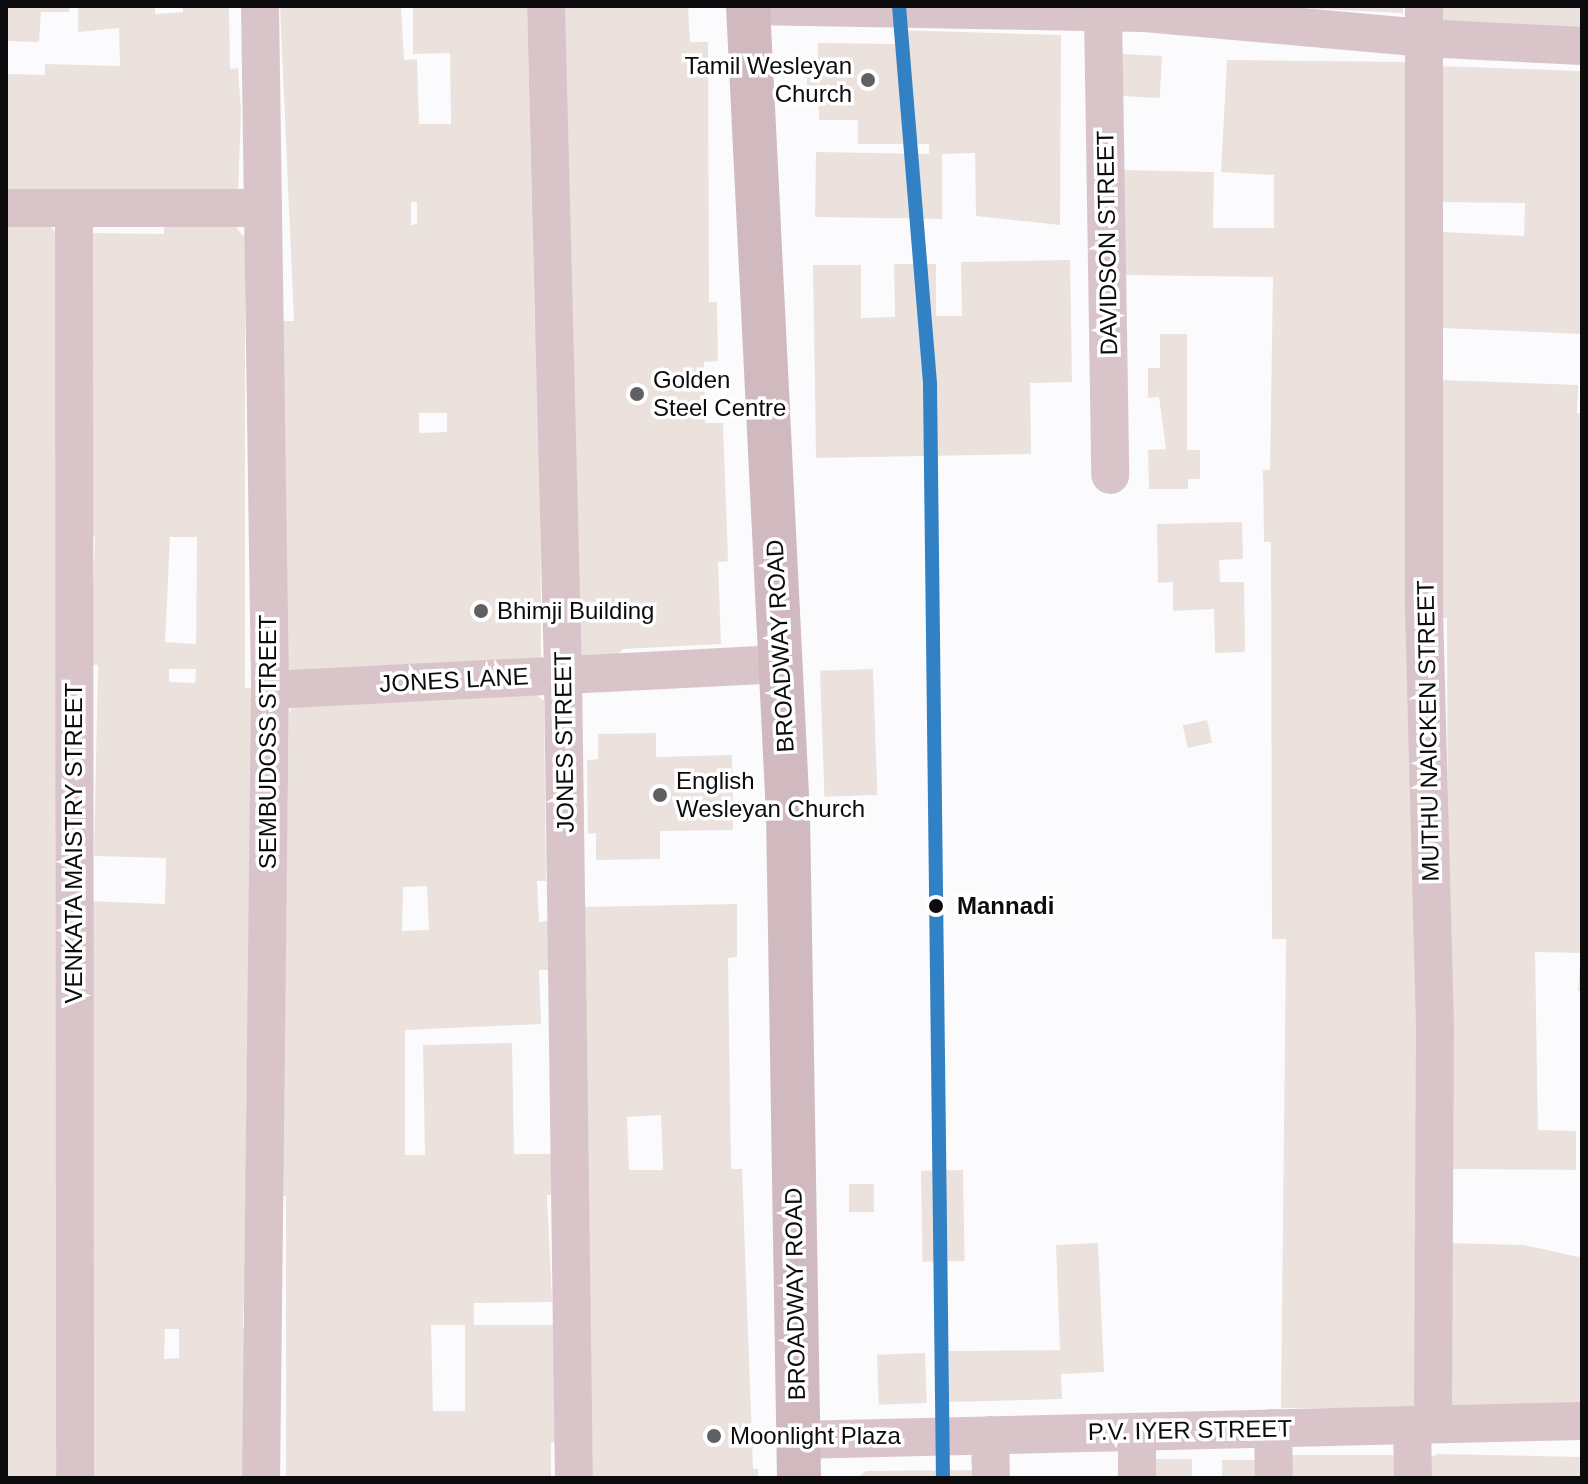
<!DOCTYPE html>
<style>
body{margin:0}
#map{position:relative;width:1588px;height:1484px;overflow:hidden;background:#fbfbfd;font-family:Arial,sans-serif}
div>[style]{position:absolute}
.building>*{inset:0;background:#ebe2dd;transform-origin:0 0}
.minor>*{height:38px;margin:-19px;padding:0 19px;transform-origin:19px;border-radius:19px;background:#d9c5c9}
.secondary>*{height:44px;margin:-22px;padding:0 22px;transform-origin:22px;border-radius:22px;background:#d0babf}
.metro-1>*{height:14px;margin:-7px;padding:0 7px;transform-origin:7px;border-radius:7px;background:#3281c4}
.dots>*{width:22px;height:22px;translate:-50% -50%;box-sizing:border-box;border:4px solid #fff;border-radius:50%}
span{translate:-50% -50%;white-space:nowrap;text-align:center;line-height:1.15;-webkit-text-stroke:7px #fff;paint-order:stroke}
.poi-label{font-size:24px;color:#0c0c0e}
.right{translate:-100% -50%;text-align:right}
.left{translate:0 -50%;text-align:left}
.street-label{font-size:24px;color:#0c0c0e}
.stop-label{font-size:24px;color:#0c0c0e;font-weight:700}
.frame{position:absolute;inset:0;border:8px solid #0c0c0e;pointer-events:none}
</style>
<div id="map">
<div class="building">
<i style="clip-path:polygon(6px 6px,70px 6px,69px 12px,41px 12px,39px 42px,6px 41px)"></i>
<i style="clip-path:polygon(78px 6px,155px 6px,155px 14px,183px 12px,183px 6px,229px 6px,230px 69px,238px 68px,241px 110px,238px 195px,6px 193px,6px 74px,45px 75px,45px 64px,120px 66px,119px 28px,78px 32px)"></i>
<i style="clip-path:polygon(evenodd,280px 6px,401px 6px,404px 60px,417px 59px,419px 124px,451px 124px,450px 53px,413px 54px,413px 6px,527px 6px,535px 328px,540px 329px,541px 664px,293px 679px,284px 670px,283px 321px,294px 321px,280px 6px,411px 202px,417px 202px,417px 224px,411px 225px,411px 202px,280px 6px,419px 413px,447px 413px,447px 432px,419px 433px,419px 413px)"></i>
<i style="clip-path:polygon(563px 6px,688px 6px,690px 42px,708px 42px,709px 302px,717px 302px,718px 361px,704px 362px,705px 423px,723px 423px,728px 561px,718px 562px,721px 644px,623px 649px,615px 659px,587px 660px,578px 653px)"></i>
<i style="clip-path:polygon(1258px 6px,1403px 6px,1403px 13px)"></i>
<i style="clip-path:polygon(1440px 6px,1582px 6px,1582px 31px,1440px 23px)"></i>
<i style="clip-path:polygon(897px 30px,1061px 35px,1060px 225px,976px 216px,975px 153px,942px 154px,942px 219px,815px 217px,816px 152px,929px 154px,929px 144px,858px 144px,858px 120px,819px 120px,818px 90px,807px 90px,807px 70px,818px 69px,818px 43px,898px 44px)"></i>
<i style="left:1122px;top:54px;width:40px;height:42px;rotate:3deg"></i>
<i style="clip-path:polygon(1227px 60px,1411px 62px,1419px 1408px,1281px 1408px,1286px 939px,1272px 939px,1271px 542px,1264px 542px,1263px 470px,1270px 470px,1273px 277px,1122px 275px,1120px 170px,1214px 172px,1213px 228px,1274px 228px,1274px 175px,1221px 172px)"></i>
<i style="clip-path:polygon(1435px 66px,1582px 71px,1582px 334px,1441px 328px,1443px 232px,1524px 236px,1525px 203px,1433px 202px)"></i>
<i style="clip-path:polygon(evenodd,164px 225px,235px 226px,245px 238px,245px 688px,259px 689px,246px 1114px,252px 1114px,243px 1320px,243px 1329px,248px 1329px,247px 1478px,89px 1478px,86px 901px,165px 904px,166px 858px,94px 856px,98px 665px,85px 664px,91px 639px,95px 536px,90px 536px,90px 233px,164px 234px,164px 225px,170px 537px,197px 537px,196px 644px,165px 642px,170px 537px,164px 225px,169px 669px,196px 669px,195px 683px,169px 682px,169px 669px,164px 225px,165px 1329px,179px 1329px,179px 1358px,164px 1359px,165px 1329px)"></i>
<i style="clip-path:polygon(6px 226px,51px 227px,56px 233px,56px 1478px,6px 1478px)"></i>
<i style="clip-path:polygon(1070px 260px,1072px 382px,1030px 383px,1031px 454px,816px 458px,813px 265px,861px 265px,861px 318px,895px 317px,894px 264px,936px 264px,936px 316px,962px 316px,961px 262px)"></i>
<i style="clip-path:polygon(1160px 334px,1187px 334px,1187px 450px,1200px 450px,1200px 479px,1188px 479px,1188px 489px,1149px 489px,1148px 450px,1166px 449px,1159px 397px,1148px 398px,1148px 368px,1160px 368px)"></i>
<i style="clip-path:polygon(1441px 380px,1578px 385px,1577px 413px,1582px 413px,1582px 953px,1535px 952px,1538px 1130px,1576px 1131px,1576px 1170px,1449px 1169px,1447px 618px,1439px 618px)"></i>
<i style="clip-path:polygon(1242px 522px,1243px 559px,1219px 560px,1220px 582px,1244px 582px,1245px 652px,1215px 653px,1214px 609px,1173px 611px,1173px 582px,1158px 583px,1157px 524px)"></i>
<i style="left:873px;top:669px;width:126px;height:53px;rotate:88deg"></i>
<i style="clip-path:polygon(evenodd,534px 693px,544px 701px,546px 881px,537px 881px,539px 922px,549px 921px,551px 970px,539px 970px,541px 1024px,405px 1030px,405px 1155px,425px 1155px,423px 1045px,512px 1043px,514px 1154px,553px 1154px,554px 1195px,547px 1195px,552px 1302px,474px 1303px,474px 1325px,555px 1325px,557px 1442px,551px 1442px,551px 1478px,286px 1478px,286px 1196px,282px 1196px,289px 713px,292px 707px,534px 693px,427px 886px,429px 930px,402px 931px,403px 887px,427px 886px,534px 693px,431px 1325px,465px 1325px,465px 1411px,433px 1411px,431px 1325px)"></i>
<i style="left:1207px;top:720px;width:23px;height:25px;rotate:77deg"></i>
<i style="clip-path:polygon(656px 733px,656px 757px,732px 755px,733px 830px,660px 831px,660px 859px,596px 860px,596px 833px,588px 834px,587px 760px,598px 759px,598px 734px)"></i>
<i style="clip-path:polygon(evenodd,737px 904px,737px 957px,728px 958px,731px 1169px,742px 1169px,753px 1469px,758px 1469px,758px 1478px,593px 1478px,581px 907px,737px 904px,661px 1115px,663px 1170px,629px 1170px,627px 1117px,661px 1115px)"></i>
<i style="clip-path:polygon(1580px 964px,1582px 964px,1582px 991px,1578px 991px)"></i>
<i style="left:963px;top:1170px;width:91px;height:42px;rotate:89deg"></i>
<i style="left:849px;top:1184px;width:25px;height:28px"></i>
<i style="clip-path:polygon(1098px 1243px,1104px 1372px,1061px 1374px,1062px 1399px,949px 1402px,949px 1351px,1060px 1350px,1056px 1245px)"></i>
<i style="clip-path:polygon(1446px 1243px,1524px 1245px,1579px 1257px,1582px 1250px,1582px 1404px,1449px 1405px)"></i>
<i style="left:925px;top:1353px;width:50px;height:48px;rotate:88deg"></i>
<i style="clip-path:polygon(1437px 1454px,1582px 1457px,1582px 1478px,1426px 1478px,1426px 1460px)"></i>
<i style="left:1288px;top:1455px;width:118px;height:23px"></i>
<i style="left:1146px;top:1459px;width:46px;height:19px"></i>
<i style="left:1222px;top:1460px;width:39px;height:18px"></i>
<i style="clip-path:polygon(977px 1470px,977px 1478px,857px 1478px,866px 1471px)"></i>
</div>
<div class="minor">
<i style="left:260px;top:6px;width:684px;rotate:89.16deg"></i>
<i style="left:270px;top:690px;width:788px;rotate:90.65deg"></i>
<i style="left:546px;top:6px;width:669px;rotate:88.54deg"></i>
<i style="left:563px;top:675px;width:803px;rotate:89.22deg"></i>
<i style="left:748px;top:6px;width:397px;rotate:1deg"></i>
<i style="left:1145px;top:13px;width:279px;rotate:5.1deg"></i>
<i style="left:1423px;top:38px;width:159px;rotate:2.9deg"></i>
<i style="left:1424px;top:6px;width:602px;rotate:90deg"></i>
<i style="left:1424px;top:608px;width:418px;rotate:88.5deg"></i>
<i style="left:1435px;top:1026px;width:398px;rotate:90.3deg"></i>
<i style="left:1103px;top:12px;width:463px;rotate:89.1deg"></i>
<i style="left:6px;top:208px;width:257px"></i>
<i style="left:74px;top:208px;width:1270px;rotate:89.95deg"></i>
<i style="left:270px;top:690px;width:512px;rotate:-2.91deg"></i>
<i style="left:1412px;top:1425px;width:53px;rotate:88.9deg"></i>
<i style="left:1273px;top:1428px;width:50px;rotate:88.9deg"></i>
<i style="left:1137px;top:1432px;width:46px;rotate:90deg"></i>
<i style="left:990px;top:1435px;width:43px;rotate:88.7deg"></i>
<i style="left:797px;top:1440px;width:785px;rotate:-1.39deg"></i>
</div>
<div class="secondary">
<i style="left:748px;top:6px;width:809px;rotate:87.17deg"></i>
<i style="left:788px;top:814px;width:664px;rotate:89.05deg"></i>
</div>
<div class="metro-1">
<i style="left:899px;top:6px;width:380px;rotate:85.3deg"></i>
<i style="left:930px;top:385px;width:1093px;rotate:89.32deg"></i>
</div>
<div class="dots">
<i style="left:868px;top:80px;background:#606062"></i>
<i style="left:637px;top:394px;background:#606062"></i>
<i style="left:481px;top:611px;background:#606062"></i>
<i style="left:660px;top:795px;background:#606062"></i>
<i style="left:936px;top:906px;background:#0c0c0e"></i>
<i style="left:714px;top:1436px;background:#606062"></i>
</div>
<div class="poi-label">
<span class="right" style="left:852px;top:80px">Tamil Wesleyan<br>Church</span>
<span class="left" style="left:653px;top:394px">Golden<br>Steel Centre</span>
<span class="left" style="left:497px;top:611px">Bhimji Building</span>
<span class="left" style="left:676px;top:795px">English<br>Wesleyan Church</span>
<span class="left" style="left:730px;top:1436px">Moonlight Plaza</span>
</div>
<div class="street-label">
<span style="left:1107px;top:243px;rotate:-91deg">DAVIDSON STREET</span>
<span style="left:780px;top:646px;rotate:-93deg">BROADWAY ROAD</span>
<span style="left:454px;top:680px;rotate:-3deg">JONES LANE</span>
<span style="left:1428px;top:731px;rotate:-91deg">MUTHU NAICKEN STREET</span>
<span style="left:268px;top:742px;rotate:-90deg">SEMBUDOSS STREET</span>
<span style="left:564px;top:742px;rotate:-91deg">JONES STREET</span>
<span style="left:74px;top:843px;rotate:-90deg">VENKATA MAISTRY STREET</span>
<span style="left:795px;top:1294px;rotate:-91deg">BROADWAY ROAD</span>
<span style="left:1190px;top:1430px;rotate:-1deg">P.V. IYER STREET</span>
</div>
<div class="stop-label">
<span class="left" style="left:957px;top:906px">Mannadi</span>
</div>
<div class="frame"></div>
</div>
